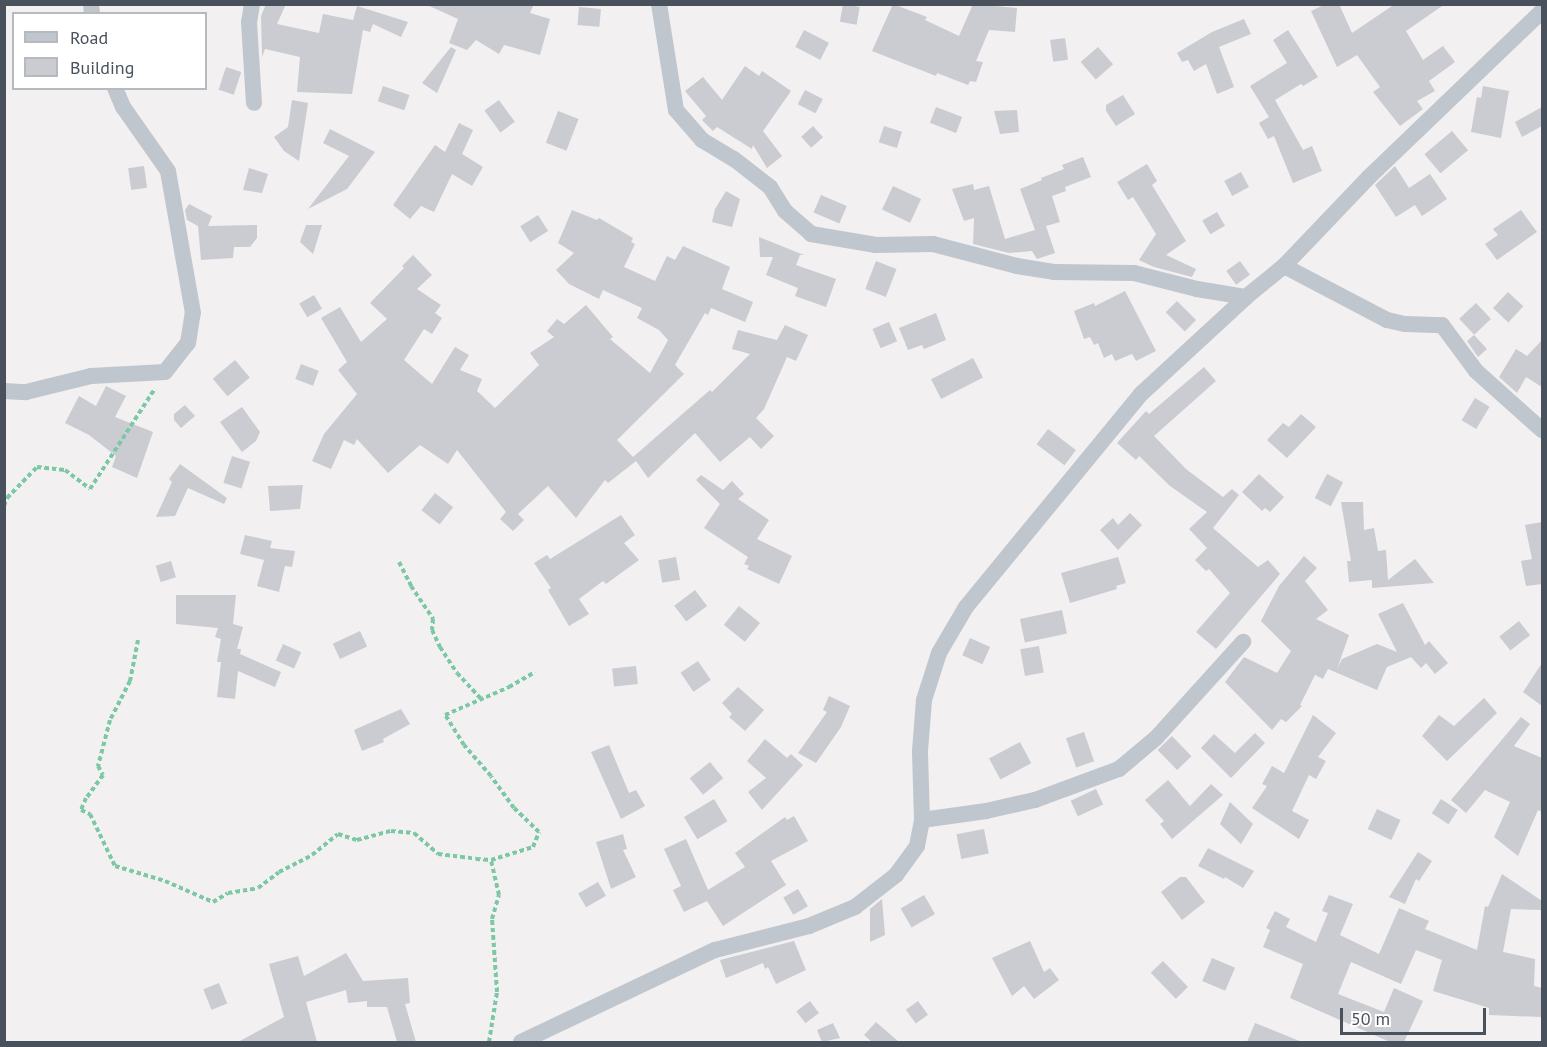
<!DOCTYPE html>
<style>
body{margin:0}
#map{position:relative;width:1547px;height:1047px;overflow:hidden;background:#f2f0f0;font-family:"PT Sans",sans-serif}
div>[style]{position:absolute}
.building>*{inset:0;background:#caccd2;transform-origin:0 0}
.path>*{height:4px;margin-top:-2px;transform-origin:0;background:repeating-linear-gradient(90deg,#7cc8a5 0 4.5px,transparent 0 7.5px)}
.street>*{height:16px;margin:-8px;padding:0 8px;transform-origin:8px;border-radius:8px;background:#bfc6cd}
span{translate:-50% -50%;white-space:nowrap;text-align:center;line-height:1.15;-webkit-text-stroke:6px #fff;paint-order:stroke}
.frame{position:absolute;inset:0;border:6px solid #49525c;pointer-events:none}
.legend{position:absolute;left:12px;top:12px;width:195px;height:78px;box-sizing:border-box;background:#fff;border:2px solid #b6babe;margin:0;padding:8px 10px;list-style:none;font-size:18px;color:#49525c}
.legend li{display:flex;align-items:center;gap:12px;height:30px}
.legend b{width:30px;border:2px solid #b6babe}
.scale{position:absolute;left:1340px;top:1008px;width:146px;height:27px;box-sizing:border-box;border:3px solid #49525c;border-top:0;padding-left:8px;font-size:18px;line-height:21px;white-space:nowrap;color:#49525c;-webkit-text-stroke:4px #fff;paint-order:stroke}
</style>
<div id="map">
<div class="building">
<i style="clip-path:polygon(266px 4px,286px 4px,277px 24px,319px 33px,323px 14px,353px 20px,357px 6px,408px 22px,401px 37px,373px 24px,370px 32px,363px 30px,352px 94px,297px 92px,300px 57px,265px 49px,262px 57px,261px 16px)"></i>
<i style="clip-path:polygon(425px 4px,534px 4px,530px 13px,550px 19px,540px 55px,504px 45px,499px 54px,476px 40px,467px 50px,449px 43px,458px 19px)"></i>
<i style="left:843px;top:4px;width:17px;height:18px;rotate:10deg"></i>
<i style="clip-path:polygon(893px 4px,927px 17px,925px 20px,959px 36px,973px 4px,1017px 8px,1015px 32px,989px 30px,976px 61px,983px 62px,976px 82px,970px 81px,968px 85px,937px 73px,936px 76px,872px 51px)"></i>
<i style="clip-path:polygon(1326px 4px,1339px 4px,1352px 33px,1395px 4px,1445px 4px,1406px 31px,1423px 60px,1443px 46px,1455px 62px,1429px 81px,1435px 91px,1417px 101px,1423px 109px,1400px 126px,1373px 92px,1380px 87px,1357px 55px,1337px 67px,1311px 11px)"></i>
<i style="left:579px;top:7px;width:22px;height:18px;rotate:5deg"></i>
<i style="clip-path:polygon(1244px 19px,1251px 34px,1219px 47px,1234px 87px,1217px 94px,1206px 64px,1194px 71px,1188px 60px,1182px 62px,1177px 53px,1212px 32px)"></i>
<i style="left:804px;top:30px;width:28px;height:19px;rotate:27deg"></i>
<i style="clip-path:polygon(1288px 30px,1318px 77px,1303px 86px,1301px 84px,1275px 100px,1303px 150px,1312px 146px,1322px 171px,1293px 183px,1274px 136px,1268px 139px,1259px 123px,1269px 117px,1250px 86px,1287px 63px,1273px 40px)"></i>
<i style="left:1065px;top:38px;width:22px;height:15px;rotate:82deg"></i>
<i style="clip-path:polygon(451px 47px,456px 50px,437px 93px,422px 83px)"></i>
<i style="left:1098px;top:47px;width:23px;height:23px;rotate:49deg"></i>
<i style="clip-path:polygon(745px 66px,759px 76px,762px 71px,791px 91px,763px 131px,782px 156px,767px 168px,753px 145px,752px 149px,717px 127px,713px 131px,702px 120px,706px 116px,685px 91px,703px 77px,722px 100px)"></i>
<i style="left:226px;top:67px;width:16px;height:24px;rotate:18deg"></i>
<i style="left:383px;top:86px;width:28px;height:16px;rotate:19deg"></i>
<i style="clip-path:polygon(1483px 86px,1509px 91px,1501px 138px,1471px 132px,1477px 97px,1481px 98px)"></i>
<i style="left:805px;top:90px;width:20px;height:16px;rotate:27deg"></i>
<i style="clip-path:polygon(1123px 95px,1135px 114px,1116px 126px,1106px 111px,1106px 105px)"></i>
<i style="clip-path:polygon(292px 100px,308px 103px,299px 161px,284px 151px,274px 137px,288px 127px)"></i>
<i style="left:499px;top:100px;width:27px;height:18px;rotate:54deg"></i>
<i style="left:936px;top:107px;width:28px;height:17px;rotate:21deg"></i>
<i style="clip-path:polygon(1542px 107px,1542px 126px,1522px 137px,1515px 122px)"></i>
<i style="clip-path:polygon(1017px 110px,1019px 132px,1000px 134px,994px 111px)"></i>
<i style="left:558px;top:111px;width:22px;height:34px;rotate:21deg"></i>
<i style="clip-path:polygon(459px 123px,473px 130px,462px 154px,483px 167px,472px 186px,452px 174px,434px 212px,421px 206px,410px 219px,393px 205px,435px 145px,445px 152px)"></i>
<i style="left:813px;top:126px;width:15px;height:16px;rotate:48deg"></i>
<i style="left:884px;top:126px;width:19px;height:17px;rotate:18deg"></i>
<i style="clip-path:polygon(330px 129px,375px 152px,347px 189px,308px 209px,349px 156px,323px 143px)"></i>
<i style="left:1452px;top:131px;width:25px;height:36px;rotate:50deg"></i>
<i style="clip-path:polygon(1083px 157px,1091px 177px,1065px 187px,1066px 191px,1052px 196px,1060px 222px,1046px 226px,1055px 253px,1037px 259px,1032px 251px,1009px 253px,973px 244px,974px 218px,964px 221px,952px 189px,973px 184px,974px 190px,989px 186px,1005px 239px,1035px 230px,1020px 189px,1042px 180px,1041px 178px,1064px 169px,1062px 165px)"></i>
<i style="clip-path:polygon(1147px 164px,1157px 181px,1152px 185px,1186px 241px,1166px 255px,1196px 269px,1192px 277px,1154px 267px,1139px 260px,1156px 234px,1133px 197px,1128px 200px,1117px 182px)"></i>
<i style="left:144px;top:166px;width:22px;height:16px;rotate:82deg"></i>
<i style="clip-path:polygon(1395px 166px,1409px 188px,1430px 174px,1447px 199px,1422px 216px,1415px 205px,1396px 217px,1375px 185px)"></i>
<i style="clip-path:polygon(249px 168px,268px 174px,262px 193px,243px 190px)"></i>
<i style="left:1241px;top:172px;width:17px;height:19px;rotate:62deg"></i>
<i style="left:893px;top:186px;width:31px;height:26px;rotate:25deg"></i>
<i style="clip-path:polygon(726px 191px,740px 199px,732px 227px,712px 222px,715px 209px)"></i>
<i style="left:821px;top:195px;width:28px;height:19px;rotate:23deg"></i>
<i style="clip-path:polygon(189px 204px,212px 216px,208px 226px,257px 225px,257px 238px,250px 247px,234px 247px,233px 258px,201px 260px,198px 226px,187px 220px,185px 210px)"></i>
<i style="clip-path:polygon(572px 210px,597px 220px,599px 218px,633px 238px,631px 242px,635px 244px,624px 267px,655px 281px,667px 256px,675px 260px,683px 246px,730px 267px,722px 289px,753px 302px,745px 322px,711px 308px,708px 315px,705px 313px,675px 365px,684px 374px,617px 440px,633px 457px,710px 390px,712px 392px,750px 354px,732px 349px,738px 330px,777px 340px,785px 325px,808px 335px,796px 361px,787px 357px,764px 409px,756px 418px,774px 436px,761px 449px,750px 437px,720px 462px,695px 433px,648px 478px,636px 461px,608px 483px,605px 480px,576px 518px,548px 486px,518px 514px,524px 520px,513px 531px,500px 519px,506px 512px,457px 450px,448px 464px,420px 445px,388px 473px,357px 439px,354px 445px,344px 440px,331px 469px,312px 461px,324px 434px,357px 394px,338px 370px,347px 362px,321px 318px,340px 307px,361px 342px,387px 319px,370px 303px,404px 268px,402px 266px,413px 255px,432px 275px,417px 289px,441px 305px,435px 313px,442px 318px,432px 334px,424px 329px,404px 360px,432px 384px,455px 347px,469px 355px,460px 370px,482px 379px,477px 391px,495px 408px,539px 365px,530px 353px,554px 337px,547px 331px,557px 319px,564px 324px,586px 305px,613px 337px,610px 339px,650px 373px,668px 340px,659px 330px,637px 318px,642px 308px,603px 290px,599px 299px,569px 284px,556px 270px,574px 253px,558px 243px)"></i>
<i style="clip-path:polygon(1521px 210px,1537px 232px,1497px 260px,1485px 244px,1498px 235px,1493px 229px)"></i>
<i style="left:1217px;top:212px;width:16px;height:17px;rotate:60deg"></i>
<i style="left:538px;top:215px;width:19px;height:21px;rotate:58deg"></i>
<i style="clip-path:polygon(306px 225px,322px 225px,313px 254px,300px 242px)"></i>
<i style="clip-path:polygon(759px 237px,804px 255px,800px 255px,796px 265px,836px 279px,826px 307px,795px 296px,798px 288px,766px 275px,773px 257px,760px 257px)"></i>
<i style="left:876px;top:261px;width:22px;height:30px;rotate:21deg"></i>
<i style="left:1240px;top:261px;width:17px;height:17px;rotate:54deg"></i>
<i style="clip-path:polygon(1125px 291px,1156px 351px,1136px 361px,1132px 354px,1115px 361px,1112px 354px,1104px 358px,1098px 343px,1094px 345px,1090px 337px,1084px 339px,1074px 311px,1094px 303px,1095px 306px)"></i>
<i style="left:1508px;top:292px;width:21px;height:22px;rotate:43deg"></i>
<i style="left:314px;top:295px;width:16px;height:17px;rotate:60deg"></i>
<i style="left:1177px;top:301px;width:27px;height:16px;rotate:45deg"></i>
<i style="left:1476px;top:303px;width:22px;height:23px;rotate:47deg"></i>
<i style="clip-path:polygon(936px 313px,946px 340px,924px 349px,922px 345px,908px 350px,899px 328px)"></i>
<i style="left:889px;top:322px;width:21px;height:18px;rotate:67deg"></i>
<i style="clip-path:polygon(1474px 335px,1487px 349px,1478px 357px,1467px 341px)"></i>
<i style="clip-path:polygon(1542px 340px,1542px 387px,1526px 377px,1517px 393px,1499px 377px,1516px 349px,1527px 356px)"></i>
<i style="left:973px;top:358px;width:22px;height:47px;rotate:63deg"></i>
<i style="left:235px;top:360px;width:23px;height:29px;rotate:50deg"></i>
<i style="left:301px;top:364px;width:19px;height:16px;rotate:21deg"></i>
<i style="clip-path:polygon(1204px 367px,1216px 381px,1154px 436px,1186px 469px,1223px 497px,1232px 489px,1239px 495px,1213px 528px,1258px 567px,1268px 560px,1280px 574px,1216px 649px,1196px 632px,1230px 593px,1209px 569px,1206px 571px,1195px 560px,1207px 548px,1189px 529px,1207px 512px,1170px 486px,1139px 456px,1136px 460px,1117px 443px,1146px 411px,1149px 414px)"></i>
<i style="clip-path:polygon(106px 386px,126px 396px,115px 417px,153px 432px,137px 478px,112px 467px,116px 456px,89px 435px,65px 423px,79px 396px,96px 406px)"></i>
<i style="left:1475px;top:398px;width:17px;height:26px;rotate:31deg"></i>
<i style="clip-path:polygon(185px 405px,195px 416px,181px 428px,174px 420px,174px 414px)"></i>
<i style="clip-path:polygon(242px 407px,260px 432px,256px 441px,242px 452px,220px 422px)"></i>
<i style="clip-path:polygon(1301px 414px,1316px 427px,1287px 458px,1267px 440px,1283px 423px,1289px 427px)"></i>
<i style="left:1048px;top:429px;width:35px;height:19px;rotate:37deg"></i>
<i style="left:232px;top:456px;width:19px;height:28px;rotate:18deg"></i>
<i style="clip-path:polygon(180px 464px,227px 498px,224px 504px,188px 488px,175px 516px,156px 517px,172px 482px,169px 479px)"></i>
<i style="clip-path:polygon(1259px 474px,1284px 497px,1270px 512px,1265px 508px,1262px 511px,1242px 492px)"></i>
<i style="left:1327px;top:474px;width:18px;height:27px;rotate:27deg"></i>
<i style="clip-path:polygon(701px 475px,723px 490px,732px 481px,744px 494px,738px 499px,769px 520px,757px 539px,792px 556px,779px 584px,747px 569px,749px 566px,744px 564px,748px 557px,704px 528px,720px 504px,696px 480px)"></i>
<i style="clip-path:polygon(303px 485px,300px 509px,270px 511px,268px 486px)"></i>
<i style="left:435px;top:493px;width:23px;height:22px;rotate:38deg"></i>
<i style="clip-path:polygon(1341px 502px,1363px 502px,1364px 530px,1374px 528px,1378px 551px,1386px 550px,1388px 580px,1415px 559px,1434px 583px,1372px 588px,1372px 580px,1349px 582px,1347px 561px,1351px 561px)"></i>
<i style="clip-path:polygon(1130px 513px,1142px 525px,1118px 550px,1100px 530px,1113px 518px,1118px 525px)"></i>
<i style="clip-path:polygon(621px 515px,635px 535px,624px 543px,639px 560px,606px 584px,603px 581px,579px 599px,589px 614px,569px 626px,548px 590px,551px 588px,534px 563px,547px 555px,550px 559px)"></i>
<i style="clip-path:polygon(1542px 522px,1542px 584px,1526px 586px,1521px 561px,1532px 559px,1525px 525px)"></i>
<i style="clip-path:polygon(245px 535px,272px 541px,270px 548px,295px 551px,292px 567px,285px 566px,279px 592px,257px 586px,264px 560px,240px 554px)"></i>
<i style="clip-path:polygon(1304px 556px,1317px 568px,1305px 581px,1328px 610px,1316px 619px,1349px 635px,1337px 669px,1342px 659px,1377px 644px,1397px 652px,1378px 614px,1403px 603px,1425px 645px,1429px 641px,1448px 663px,1435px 674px,1426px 663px,1421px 668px,1411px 657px,1387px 667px,1377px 690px,1328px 669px,1323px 679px,1315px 675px,1300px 705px,1302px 706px,1286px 722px,1281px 719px,1272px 730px,1225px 682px,1244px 657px,1277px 673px,1291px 651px,1261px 621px,1279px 586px)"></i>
<i style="left:676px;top:557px;width:23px;height:18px;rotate:80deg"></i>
<i style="clip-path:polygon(1118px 557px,1126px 583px,1116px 586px,1117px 589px,1070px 603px,1061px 573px)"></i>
<i style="left:171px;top:561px;width:17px;height:16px;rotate:73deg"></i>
<i style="left:695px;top:590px;width:20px;height:26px;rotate:53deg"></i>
<i style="clip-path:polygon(176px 595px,236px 595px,233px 624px,243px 627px,237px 649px,241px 649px,240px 654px,281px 672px,275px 687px,238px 671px,235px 699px,217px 697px,221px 662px,217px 662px,221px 639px,215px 637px,218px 628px,176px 624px)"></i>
<i style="left:739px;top:606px;width:27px;height:24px;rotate:39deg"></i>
<i style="left:1062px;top:610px;width:24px;height:43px;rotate:78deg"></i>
<i style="left:1519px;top:621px;width:18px;height:25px;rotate:52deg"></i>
<i style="left:360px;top:631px;width:17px;height:30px;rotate:65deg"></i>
<i style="left:970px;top:638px;width:22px;height:19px;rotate:24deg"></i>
<i style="left:283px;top:644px;width:20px;height:18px;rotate:24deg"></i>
<i style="left:1039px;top:646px;width:27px;height:19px;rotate:80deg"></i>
<i style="left:698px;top:661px;width:23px;height:21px;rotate:56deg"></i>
<i style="clip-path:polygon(1542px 663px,1542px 706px,1523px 692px)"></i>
<i style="left:636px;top:666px;width:18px;height:24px;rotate:84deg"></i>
<i style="clip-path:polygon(738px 687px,764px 710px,745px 731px,729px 717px,732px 714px,722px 703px)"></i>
<i style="clip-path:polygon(829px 696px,850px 706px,841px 727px,816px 763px,798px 753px,827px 712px,823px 710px)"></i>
<i style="clip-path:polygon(1484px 698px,1497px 713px,1447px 761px,1422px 736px,1439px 715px,1454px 726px)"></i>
<i style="clip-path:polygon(401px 709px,410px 724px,383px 739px,384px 742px,362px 751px,354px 730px)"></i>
<i style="clip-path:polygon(1313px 715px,1336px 733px,1318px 757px,1326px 761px,1316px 779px,1309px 775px,1292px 811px,1309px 820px,1299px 839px,1252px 808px,1267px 786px,1262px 784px,1272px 766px,1284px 773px)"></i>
<i style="clip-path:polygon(1521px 717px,1530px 724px,1514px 746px,1542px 758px,1542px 812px,1538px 810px,1518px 856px,1494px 837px,1510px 802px,1485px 790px,1466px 813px,1451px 800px)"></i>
<i style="left:1084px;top:732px;width:31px;height:19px;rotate:71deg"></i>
<i style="clip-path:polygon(1255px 733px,1265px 743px,1231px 778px,1201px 748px,1214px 734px,1235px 753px)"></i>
<i style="left:1172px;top:736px;width:28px;height:20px;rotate:46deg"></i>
<i style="clip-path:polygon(765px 739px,787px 758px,791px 754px,803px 765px,762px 810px,748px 792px,766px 778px,747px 761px)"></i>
<i style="left:1020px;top:742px;width:24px;height:35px;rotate:62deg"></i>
<i style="clip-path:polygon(609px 745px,629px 793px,636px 790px,645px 806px,621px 819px,591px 752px)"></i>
<i style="left:710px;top:762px;width:21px;height:26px;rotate:51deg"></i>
<i style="clip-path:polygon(1168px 780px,1190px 806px,1211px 784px,1223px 795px,1172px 839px,1160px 824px,1164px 821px,1145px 800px)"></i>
<i style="left:1096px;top:789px;width:17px;height:28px;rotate:65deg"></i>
<i style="left:714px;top:799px;width:26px;height:35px;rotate:59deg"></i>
<i style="left:1441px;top:799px;width:20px;height:17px;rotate:33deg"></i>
<i style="clip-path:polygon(1230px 802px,1253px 824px,1241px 844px,1220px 824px)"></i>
<i style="left:1377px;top:809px;width:26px;height:22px;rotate:25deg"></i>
<i style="clip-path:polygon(794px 816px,808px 841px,771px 861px,786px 885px,723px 926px,707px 901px,684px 912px,673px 890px,681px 886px,664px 849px,686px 839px,708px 890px,745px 867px,735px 853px,785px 817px,787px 820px)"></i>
<i style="left:984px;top:829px;width:25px;height:28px;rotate:79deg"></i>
<i style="clip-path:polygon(623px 834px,627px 849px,623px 850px,636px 877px,611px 889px,596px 842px)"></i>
<i style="clip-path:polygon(1208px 848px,1254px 871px,1243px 888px,1225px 877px,1224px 879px,1198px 866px)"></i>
<i style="clip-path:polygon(1418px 852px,1432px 861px,1419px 881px,1416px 879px,1405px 904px,1389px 897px)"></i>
<i style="clip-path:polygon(1502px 874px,1542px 901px,1542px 910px,1511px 909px,1503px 952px,1535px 959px,1534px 986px,1542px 988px,1542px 1017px,1489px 1015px,1489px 1008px,1433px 991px,1442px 960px,1416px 950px,1401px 984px,1351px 962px,1338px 994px,1384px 1012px,1394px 988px,1423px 1001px,1404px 1042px,1390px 1042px,1290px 998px,1303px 964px,1263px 947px,1270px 930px,1266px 928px,1275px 911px,1290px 919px,1286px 927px,1316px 942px,1328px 913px,1322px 911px,1329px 895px,1353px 904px,1340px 935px,1379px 954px,1399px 908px,1429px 921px,1425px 929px,1477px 950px,1485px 906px,1488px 907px)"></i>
<i style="clip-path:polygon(1180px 877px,1186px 877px,1205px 902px,1182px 920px,1161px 892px)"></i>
<i style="left:598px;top:882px;width:16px;height:23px;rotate:60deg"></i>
<i style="left:798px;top:889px;width:20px;height:17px;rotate:60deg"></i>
<i style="left:924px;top:895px;width:22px;height:27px;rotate:60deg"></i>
<i style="clip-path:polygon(882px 899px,885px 935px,870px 942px,870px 909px)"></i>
<i style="clip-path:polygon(794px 941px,806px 970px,776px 984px,768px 967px,765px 969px,763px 963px,726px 978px,720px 960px)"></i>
<i style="clip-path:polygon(1030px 941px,1044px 972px,1050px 968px,1059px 980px,1034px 999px,1024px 986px,1012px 996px,992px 958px)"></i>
<i style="clip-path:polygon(346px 953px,363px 981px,408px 978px,410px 1003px,405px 1004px,416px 1042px,397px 1042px,387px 1007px,367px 1007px,367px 1001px,348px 1003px,346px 990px,306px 1002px,317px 1042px,238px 1042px,284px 1017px,269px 964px,298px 956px,304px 976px)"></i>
<i style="left:1212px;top:958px;width:25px;height:25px;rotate:23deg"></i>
<i style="left:1163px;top:961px;width:36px;height:17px;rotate:46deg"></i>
<i style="left:219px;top:983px;width:22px;height:17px;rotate:68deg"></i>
<i style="left:810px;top:1001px;width:15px;height:17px;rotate:53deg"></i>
<i style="left:918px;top:1001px;width:17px;height:15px;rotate:54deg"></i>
<i style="clip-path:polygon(876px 1022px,899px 1042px,872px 1042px,864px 1035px)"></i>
<i style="clip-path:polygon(833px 1023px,840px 1038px,822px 1042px,817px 1030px)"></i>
<i style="clip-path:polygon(1255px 1023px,1302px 1042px,1247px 1042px)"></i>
</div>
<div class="path">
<i style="left:4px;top:506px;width:9px;rotate:-69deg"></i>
<i style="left:7px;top:498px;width:43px;rotate:-45.9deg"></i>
<i style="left:37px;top:467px;width:28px;rotate:6deg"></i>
<i style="left:65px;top:470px;width:31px;rotate:37deg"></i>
<i style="left:90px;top:489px;width:118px;rotate:-57.1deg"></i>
<i style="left:399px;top:562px;width:27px;rotate:63deg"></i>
<i style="left:411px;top:586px;width:40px;rotate:56deg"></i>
<i style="left:433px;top:619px;width:11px;rotate:95deg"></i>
<i style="left:432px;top:630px;width:19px;rotate:65deg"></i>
<i style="left:440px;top:647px;width:31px;rotate:57deg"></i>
<i style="left:457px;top:673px;width:35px;rotate:47deg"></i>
<i style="left:138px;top:640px;width:42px;rotate:101deg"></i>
<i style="left:130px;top:681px;width:44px;rotate:117.1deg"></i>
<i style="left:110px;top:720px;width:48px;rotate:104.6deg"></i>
<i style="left:98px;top:766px;width:10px;rotate:61deg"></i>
<i style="left:103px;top:775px;width:29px;rotate:126deg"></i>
<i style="left:86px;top:798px;width:13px;rotate:113deg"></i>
<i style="left:81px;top:810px;width:10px;rotate:24deg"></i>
<i style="left:90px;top:814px;width:58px;rotate:64.3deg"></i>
<i style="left:115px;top:866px;width:52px;rotate:16.7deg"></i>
<i style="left:165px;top:881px;width:52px;rotate:23.6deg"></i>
<i style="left:213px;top:902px;width:17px;rotate:-31deg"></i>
<i style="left:228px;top:893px;width:30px;rotate:-9deg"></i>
<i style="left:258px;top:888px;width:26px;rotate:-37deg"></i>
<i style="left:279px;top:872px;width:37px;rotate:-27deg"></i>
<i style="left:312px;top:855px;width:33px;rotate:-39deg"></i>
<i style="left:338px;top:834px;width:20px;rotate:18deg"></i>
<i style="left:357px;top:840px;width:35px;rotate:-15deg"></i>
<i style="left:391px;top:831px;width:23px;rotate:5deg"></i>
<i style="left:414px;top:833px;width:32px;rotate:41deg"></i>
<i style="left:438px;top:854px;width:38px;rotate:7deg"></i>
<i style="left:476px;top:859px;width:15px;rotate:4deg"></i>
<i style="left:491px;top:860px;width:44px;rotate:-17.2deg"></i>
<i style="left:533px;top:847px;width:16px;rotate:-68deg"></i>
<i style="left:539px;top:832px;width:35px;rotate:-136deg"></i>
<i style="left:514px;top:808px;width:39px;rotate:-126deg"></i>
<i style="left:491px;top:776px;width:41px;rotate:-131.1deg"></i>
<i style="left:464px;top:745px;width:36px;rotate:-122deg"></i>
<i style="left:445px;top:715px;width:70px;rotate:-23.6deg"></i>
<i style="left:509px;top:687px;width:30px;rotate:-30deg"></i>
<i style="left:489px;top:1042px;width:51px;rotate:-80.9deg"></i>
<i style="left:497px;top:992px;width:73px;rotate:-93.9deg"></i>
<i style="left:492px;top:919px;width:25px;rotate:-74deg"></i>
<i style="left:499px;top:895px;width:36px;rotate:-103deg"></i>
</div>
<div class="street">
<i style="left:91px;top:4px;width:10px;rotate:84deg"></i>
<i style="left:252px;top:4px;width:18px;rotate:99deg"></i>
<i style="left:249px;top:22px;width:81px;rotate:86.5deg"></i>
<i style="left:659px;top:4px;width:107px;rotate:80.9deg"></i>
<i style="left:676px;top:110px;width:40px;rotate:49deg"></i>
<i style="left:702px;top:140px;width:37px;rotate:31deg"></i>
<i style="left:734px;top:159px;width:46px;rotate:37.9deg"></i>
<i style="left:770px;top:187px;width:28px;rotate:58deg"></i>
<i style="left:785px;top:211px;width:35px;rotate:41deg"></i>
<i style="left:811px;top:234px;width:66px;rotate:9.6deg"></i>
<i style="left:876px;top:245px;width:57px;rotate:-1deg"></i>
<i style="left:933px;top:244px;width:87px;rotate:14.7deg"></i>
<i style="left:1017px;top:266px;width:37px;rotate:9deg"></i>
<i style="left:1054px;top:272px;width:80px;rotate:0.7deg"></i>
<i style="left:1134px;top:273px;width:65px;rotate:14.3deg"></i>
<i style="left:1197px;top:289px;width:50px;rotate:9.3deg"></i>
<i style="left:1284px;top:266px;width:116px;rotate:27.7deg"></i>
<i style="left:1387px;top:320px;width:18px;rotate:13deg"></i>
<i style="left:1405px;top:324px;width:37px;rotate:2deg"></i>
<i style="left:1442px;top:325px;width:57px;rotate:53.5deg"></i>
<i style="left:1476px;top:371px;width:89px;rotate:41.8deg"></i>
<i style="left:4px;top:391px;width:22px;rotate:3deg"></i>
<i style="left:26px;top:392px;width:67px;rotate:-13.8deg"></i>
<i style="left:91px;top:376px;width:74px;rotate:-3.1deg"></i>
<i style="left:165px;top:372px;width:37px;rotate:-52deg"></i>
<i style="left:188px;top:343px;width:30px;rotate:-81deg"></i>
<i style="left:193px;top:313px;width:144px;rotate:-100deg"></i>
<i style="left:168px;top:171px;width:78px;rotate:-125.1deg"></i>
<i style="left:123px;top:107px;width:21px;rotate:-113deg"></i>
<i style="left:922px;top:820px;width:65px;rotate:-8deg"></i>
<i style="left:986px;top:811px;width:50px;rotate:-12.7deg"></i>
<i style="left:1035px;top:800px;width:90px;rotate:-20.3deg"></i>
<i style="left:1119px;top:769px;width:48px;rotate:-40deg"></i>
<i style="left:1156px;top:738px;width:130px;rotate:-47.8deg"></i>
<i style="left:521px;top:1042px;width:215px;rotate:-25.4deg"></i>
<i style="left:715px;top:950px;width:97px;rotate:-14.3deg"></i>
<i style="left:809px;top:926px;width:50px;rotate:-22.4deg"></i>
<i style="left:855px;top:907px;width:52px;rotate:-38deg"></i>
<i style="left:896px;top:875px;width:36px;rotate:-54deg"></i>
<i style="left:917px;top:846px;width:26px;rotate:-79deg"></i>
<i style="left:922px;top:820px;width:69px;rotate:-91.7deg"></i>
<i style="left:920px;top:751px;width:51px;rotate:-85.5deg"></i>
<i style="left:924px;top:700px;width:49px;rotate:-72.3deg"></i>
<i style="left:939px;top:653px;width:53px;rotate:-59.6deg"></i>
<i style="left:966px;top:607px;width:276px;rotate:-50.6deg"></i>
<i style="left:1141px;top:394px;width:143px;rotate:-42.7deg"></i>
<i style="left:1246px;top:297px;width:49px;rotate:-39.2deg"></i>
<i style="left:1284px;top:266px;width:123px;rotate:-46.3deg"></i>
<i style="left:1369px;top:177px;width:240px;rotate:-43.8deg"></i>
</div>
<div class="frame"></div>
<ul class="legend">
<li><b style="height:8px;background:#bfc6cd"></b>Road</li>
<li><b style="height:16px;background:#caccd2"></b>Building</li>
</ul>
<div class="scale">50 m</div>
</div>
